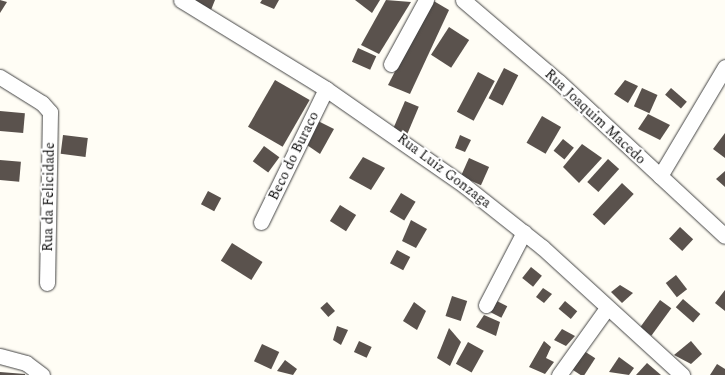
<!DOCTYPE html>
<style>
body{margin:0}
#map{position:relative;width:725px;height:375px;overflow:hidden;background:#fffdf5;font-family:Spectral,serif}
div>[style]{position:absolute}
.building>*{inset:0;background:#5a524d;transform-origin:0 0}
.roads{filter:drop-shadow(0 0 1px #444) drop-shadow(0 0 1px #444)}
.minor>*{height:15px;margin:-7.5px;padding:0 7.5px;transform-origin:7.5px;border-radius:7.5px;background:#fff}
span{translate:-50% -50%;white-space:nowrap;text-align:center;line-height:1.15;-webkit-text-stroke:4px #fff;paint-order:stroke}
.street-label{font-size:14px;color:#111}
</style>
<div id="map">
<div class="building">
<i style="clip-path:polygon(0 0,7px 2px,0 13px)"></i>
<i style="clip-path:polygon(192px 0,215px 0,211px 10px)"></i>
<i style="clip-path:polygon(262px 0,279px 0,274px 9px,260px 3px)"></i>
<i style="clip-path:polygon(355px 0,380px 0,372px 13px)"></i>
<i style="clip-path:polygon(386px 0,411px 2px,379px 54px,361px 45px)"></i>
<i style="clip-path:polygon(432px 0,449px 10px,410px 94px,388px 85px)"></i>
<i style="left:449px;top:27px;width:24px;height:33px;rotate:33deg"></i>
<i style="left:358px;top:48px;width:20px;height:15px;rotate:24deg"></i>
<i style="left:504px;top:68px;width:16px;height:34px;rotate:27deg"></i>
<i style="left:478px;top:72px;width:19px;height:45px;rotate:28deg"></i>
<i style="left:275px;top:80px;width:40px;height:54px;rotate:30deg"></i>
<i style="clip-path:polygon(625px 80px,638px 86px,628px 103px,614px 94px)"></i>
<i style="left:642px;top:88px;width:17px;height:20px;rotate:24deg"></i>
<i style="left:671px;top:88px;width:21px;height:9px;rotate:41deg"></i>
<i style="left:405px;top:101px;width:15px;height:30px;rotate:23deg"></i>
<i style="left:0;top:111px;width:25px;height:20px;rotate:5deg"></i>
<i style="clip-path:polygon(648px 114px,670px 125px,660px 140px,638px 129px)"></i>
<i style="left:542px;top:116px;width:22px;height:31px;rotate:30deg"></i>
<i style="clip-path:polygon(318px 121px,334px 129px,320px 154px,304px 143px)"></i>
<i style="clip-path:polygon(725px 133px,725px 158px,713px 149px)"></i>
<i style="left:63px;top:135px;width:25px;height:19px;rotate:7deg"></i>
<i style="clip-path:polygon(460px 135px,471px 140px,465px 152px,455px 148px)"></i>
<i style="left:563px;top:139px;width:14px;height:15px;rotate:39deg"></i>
<i style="clip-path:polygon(582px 144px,602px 158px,579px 183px,563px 167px)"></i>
<i style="left:264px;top:146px;width:19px;height:19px;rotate:36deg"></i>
<i style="clip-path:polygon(363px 157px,385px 168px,371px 190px,349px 178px)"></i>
<i style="left:469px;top:158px;width:22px;height:20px;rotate:24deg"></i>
<i style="left:608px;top:159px;width:15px;height:31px;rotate:42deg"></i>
<i style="left:0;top:160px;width:21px;height:20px;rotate:5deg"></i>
<i style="clip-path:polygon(725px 171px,725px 187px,716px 179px)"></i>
<i style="left:622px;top:183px;width:16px;height:43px;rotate:43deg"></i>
<i style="left:208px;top:191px;width:15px;height:15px;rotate:28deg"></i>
<i style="left:401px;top:193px;width:17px;height:22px;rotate:31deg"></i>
<i style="left:340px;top:205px;width:19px;height:19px;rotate:32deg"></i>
<i style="clip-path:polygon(411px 220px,427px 229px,416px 248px,402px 241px)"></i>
<i style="left:680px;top:227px;width:18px;height:16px;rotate:43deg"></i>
<i style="left:232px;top:243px;width:36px;height:21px;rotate:32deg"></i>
<i style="left:397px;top:250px;width:15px;height:15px;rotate:28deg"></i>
<i style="left:531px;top:267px;width:14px;height:14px;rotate:39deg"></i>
<i style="left:676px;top:275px;width:18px;height:13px;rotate:52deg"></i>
<i style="clip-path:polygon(620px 285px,633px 293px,622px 303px,611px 292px)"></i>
<i style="clip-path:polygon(543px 288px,552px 294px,544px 303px,536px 297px)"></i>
<i style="clip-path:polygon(725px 290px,725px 311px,715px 303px)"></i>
<i style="left:452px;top:296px;width:16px;height:21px;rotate:18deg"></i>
<i style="left:493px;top:299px;width:16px;height:13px;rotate:27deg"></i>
<i style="left:683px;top:299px;width:23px;height:11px;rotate:41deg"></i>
<i style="left:660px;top:300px;width:14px;height:34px;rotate:36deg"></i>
<i style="left:565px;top:301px;width:16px;height:10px;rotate:40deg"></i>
<i style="left:327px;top:302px;width:12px;height:9px;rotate:48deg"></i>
<i style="clip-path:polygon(414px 302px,426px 311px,417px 330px,403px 321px)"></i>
<i style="clip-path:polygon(484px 315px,500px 322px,496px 336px,476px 327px)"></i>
<i style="clip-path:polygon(337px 326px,348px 330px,341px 345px,333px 340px)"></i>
<i style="clip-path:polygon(449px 328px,461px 342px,450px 366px,437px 358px)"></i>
<i style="clip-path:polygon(562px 329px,575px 336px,566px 346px,554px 340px)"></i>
<i style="left:359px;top:341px;width:14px;height:12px;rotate:25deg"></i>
<i style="clip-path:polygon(544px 341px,551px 347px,546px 358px,554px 362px,545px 374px,529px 367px)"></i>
<i style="clip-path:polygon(691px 341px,702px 354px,691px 364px,674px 355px)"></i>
<i style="left:468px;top:342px;width:18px;height:25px;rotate:29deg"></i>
<i style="left:262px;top:344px;width:19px;height:19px;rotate:25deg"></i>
<i style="left:581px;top:349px;width:17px;height:22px;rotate:33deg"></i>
<i style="clip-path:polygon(619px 357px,634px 368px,629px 375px,609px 372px)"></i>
<i style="clip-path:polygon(285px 360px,297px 369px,293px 375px,277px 371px)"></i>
<i style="clip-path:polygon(647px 363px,661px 375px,636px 375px)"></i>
<i style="clip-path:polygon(717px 364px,725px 369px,725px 375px,710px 375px)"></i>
<i style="clip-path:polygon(0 372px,25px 374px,25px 375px,0 375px)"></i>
</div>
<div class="roads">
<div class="minor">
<i style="left:181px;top:0;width:170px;rotate:31.5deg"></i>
<i style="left:326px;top:89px;width:169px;rotate:34.9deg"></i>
<i style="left:465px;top:186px;width:98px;rotate:38.4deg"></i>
<i style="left:542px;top:247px;width:190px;rotate:42.4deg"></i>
<i style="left:463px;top:0;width:126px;rotate:40.5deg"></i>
<i style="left:559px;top:82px;width:226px;rotate:42.9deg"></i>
<i style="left:391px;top:64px;width:73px;rotate:-61.3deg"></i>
<i style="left:0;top:77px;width:49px;rotate:31.8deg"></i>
<i style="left:42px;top:103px;width:12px;rotate:48deg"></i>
<i style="left:50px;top:112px;width:171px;rotate:91deg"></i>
<i style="left:660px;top:176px;width:127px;rotate:-59.2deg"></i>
<i style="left:261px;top:222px;width:148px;rotate:-64deg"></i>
<i style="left:486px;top:305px;width:82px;rotate:-62.5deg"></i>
<i style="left:0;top:356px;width:27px;rotate:15deg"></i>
<i style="left:26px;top:363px;width:20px;rotate:37deg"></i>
<i style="left:559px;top:375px;width:82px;rotate:-54.4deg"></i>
</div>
</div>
<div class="street-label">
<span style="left:595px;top:117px;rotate:43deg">Rua Joaquim Macedo</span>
<span style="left:294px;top:156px;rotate:-64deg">Beco do Buraco</span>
<span style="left:444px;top:171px;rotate:37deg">Rua Luiz Gonzaga</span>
<span style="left:49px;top:197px;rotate:-89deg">Rua da Felicidade</span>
</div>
</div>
